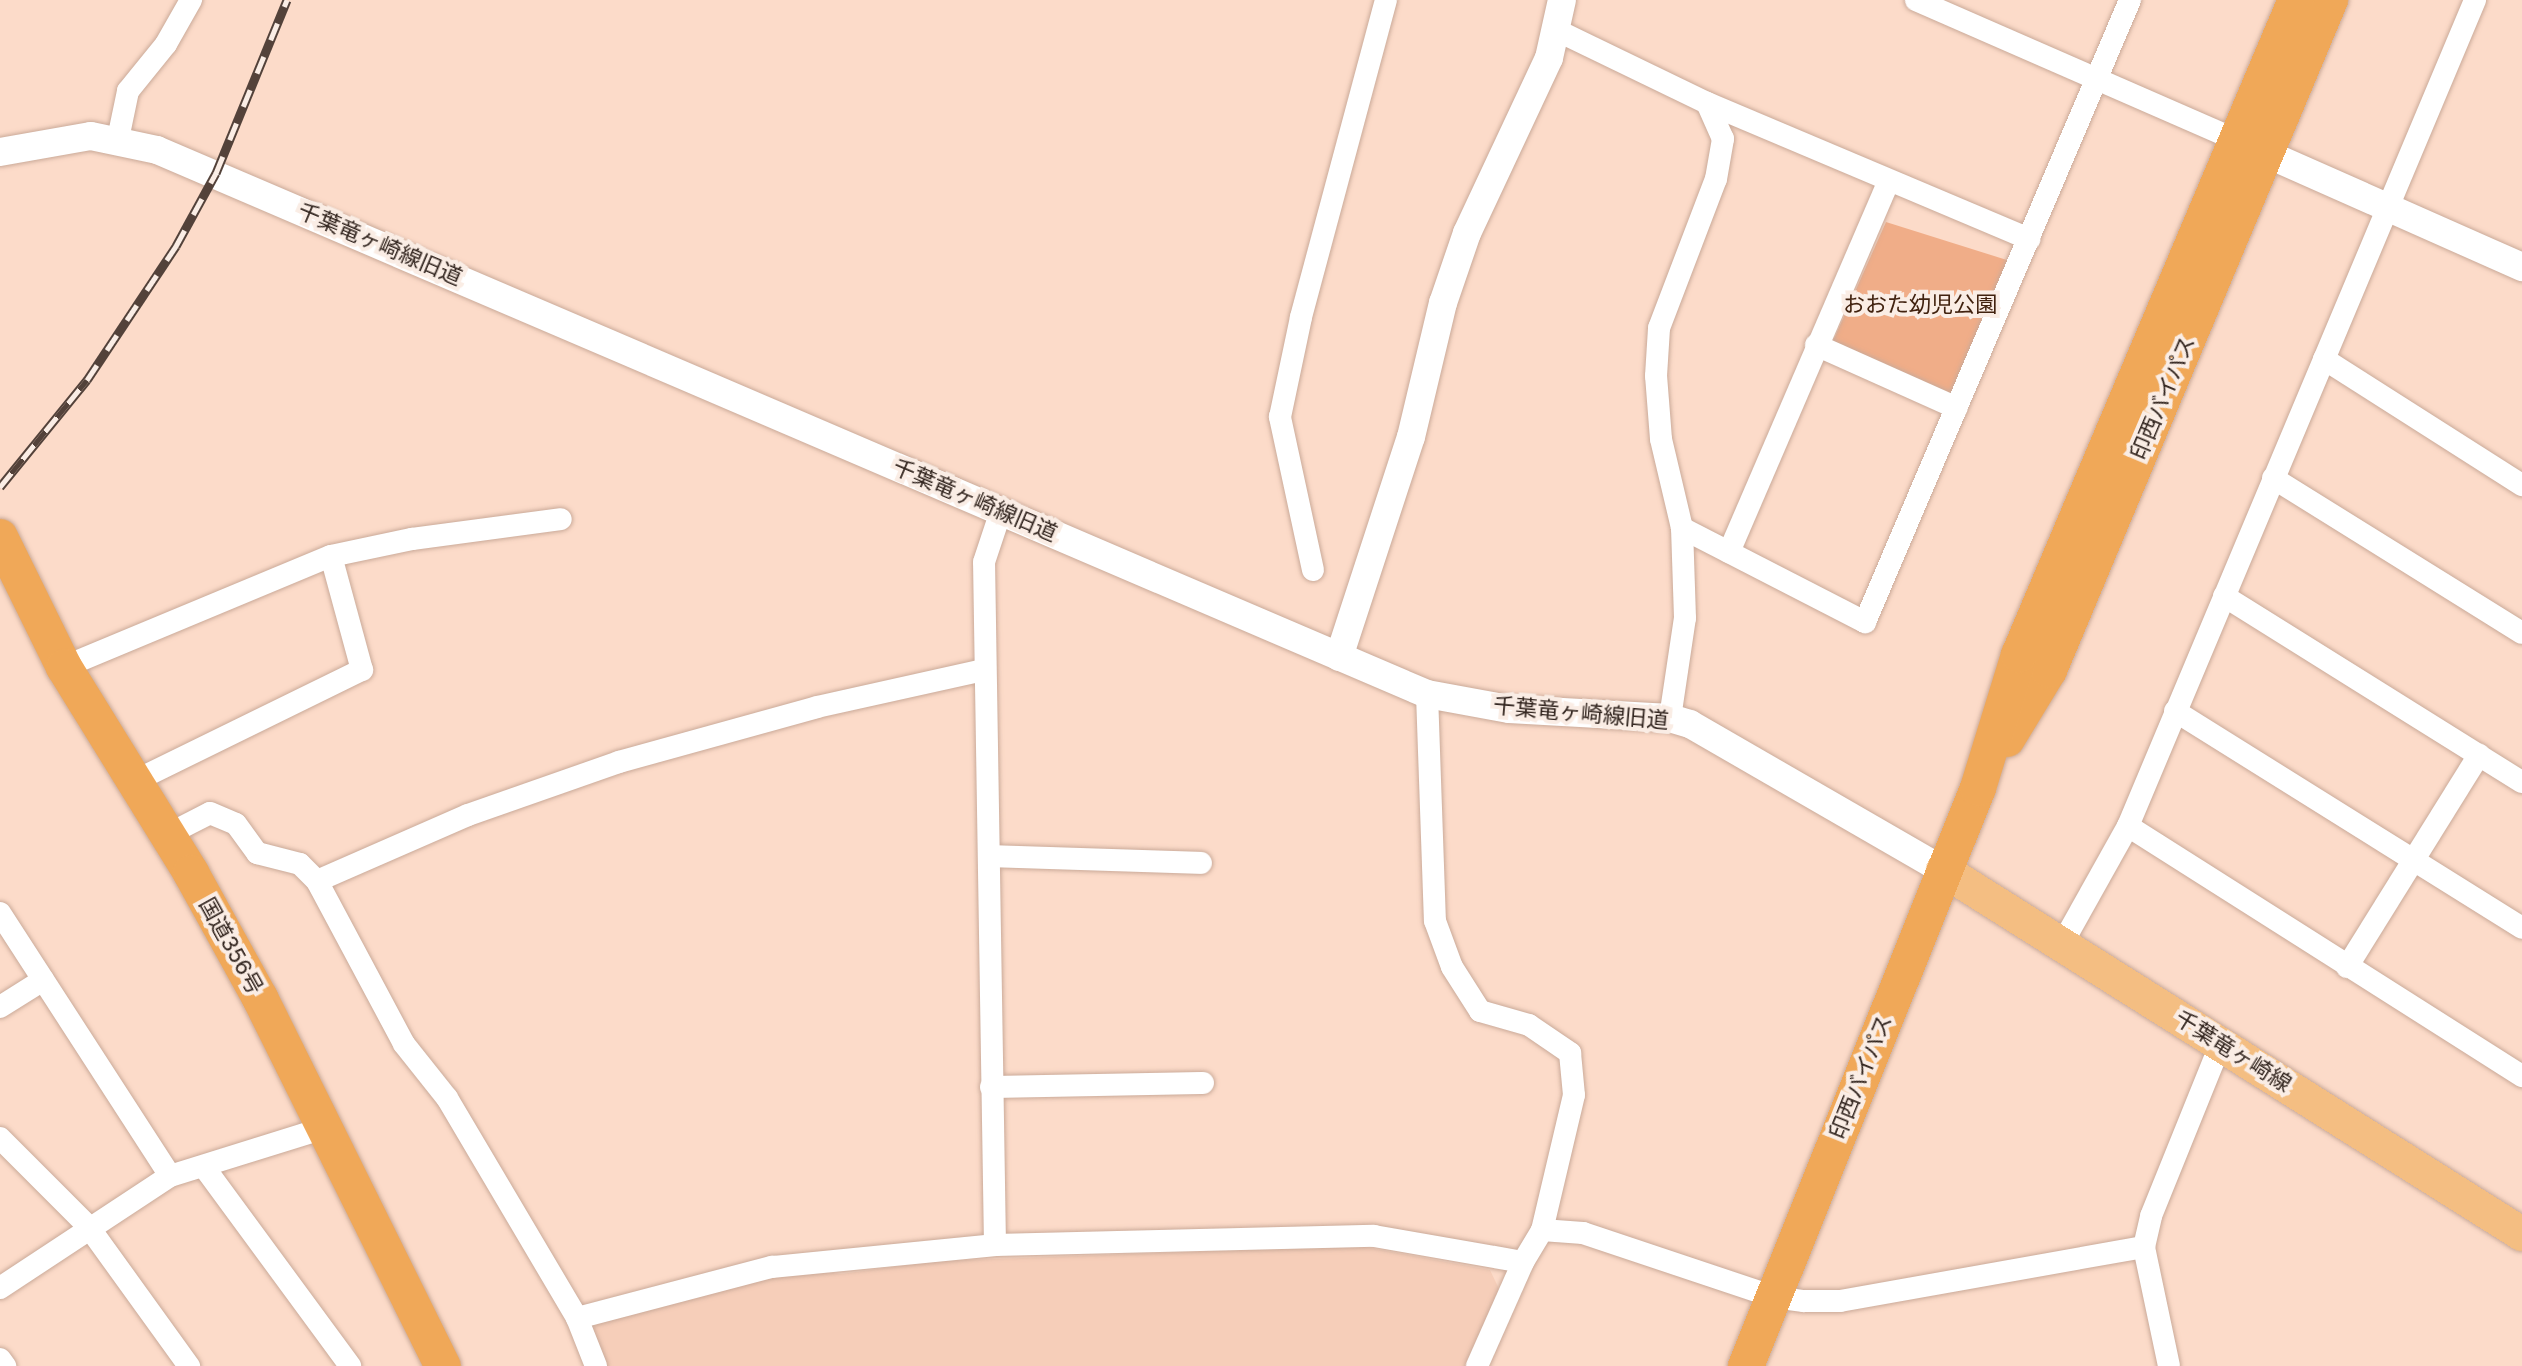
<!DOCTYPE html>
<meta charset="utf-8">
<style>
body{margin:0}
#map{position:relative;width:2522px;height:1366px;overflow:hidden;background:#fcdbc9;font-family:Inter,"Noto Sans JP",sans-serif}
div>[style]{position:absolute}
.built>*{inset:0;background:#f6ceb9}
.green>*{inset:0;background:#f0ad88}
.roads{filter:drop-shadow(0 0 2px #caaa99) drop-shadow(0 0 2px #caaa99)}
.minor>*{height:22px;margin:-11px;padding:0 11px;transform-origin:11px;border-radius:11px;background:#fff}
.tertiary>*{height:28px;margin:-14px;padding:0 14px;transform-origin:14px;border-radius:14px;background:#fff}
.primary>*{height:34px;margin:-17px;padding:0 17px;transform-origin:17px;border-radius:17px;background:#f4be82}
.trunk>*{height:36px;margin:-18px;padding:0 18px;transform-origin:18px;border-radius:18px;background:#f0a858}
.rail>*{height:9px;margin-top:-4.5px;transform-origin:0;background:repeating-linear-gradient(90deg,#faede5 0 18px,#53423a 0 36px);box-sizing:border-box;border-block:2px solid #53423a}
span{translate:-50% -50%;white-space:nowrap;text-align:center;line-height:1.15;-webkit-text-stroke:8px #faede5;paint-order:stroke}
.street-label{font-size:22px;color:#30231d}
.park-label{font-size:22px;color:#41220f}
</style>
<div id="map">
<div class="built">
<i style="clip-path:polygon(1359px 1246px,1490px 1270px,1500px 1291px,1467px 1366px,604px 1366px,591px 1333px,599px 1320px,800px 1269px,841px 1274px,938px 1261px)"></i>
</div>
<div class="green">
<i style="clip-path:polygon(1886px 222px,2010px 261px,1954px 397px,1833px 341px)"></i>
</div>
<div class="roads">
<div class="minor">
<i style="left:1916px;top:0;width:352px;rotate:23.6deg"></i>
<i style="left:1556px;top:30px;width:168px;rotate:25.8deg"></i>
<i style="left:1707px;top:103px;width:350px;rotate:22.9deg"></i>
<i style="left:118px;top:139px;width:49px;rotate:-78.2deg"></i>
<i style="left:128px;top:91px;width:60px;rotate:-51deg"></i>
<i style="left:166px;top:44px;width:51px;rotate:-60.4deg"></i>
<i style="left:1816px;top:345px;width:154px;rotate:24.1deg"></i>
<i style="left:2324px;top:359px;width:235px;rotate:32.5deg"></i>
<i style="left:2273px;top:478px;width:293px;rotate:31.9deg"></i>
<i style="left:1682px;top:528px;width:206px;rotate:27.2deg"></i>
<i style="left:1865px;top:622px;width:676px;rotate:-66.92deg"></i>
<i style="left:1729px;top:552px;width:403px;rotate:-66.7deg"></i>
<i style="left:1313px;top:570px;width:157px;rotate:-102.2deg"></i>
<i style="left:1280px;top:417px;width:102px;rotate:-78.1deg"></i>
<i style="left:1301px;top:317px;width:328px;rotate:-75deg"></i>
<i style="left:2224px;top:596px;width:351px;rotate:32deg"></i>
<i style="left:64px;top:667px;width:289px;rotate:-22.6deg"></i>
<i style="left:331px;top:556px;width:83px;rotate:-11.9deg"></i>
<i style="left:412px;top:539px;width:150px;rotate:-7.6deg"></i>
<i style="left:1427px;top:694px;width:227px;rotate:88deg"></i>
<i style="left:1435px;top:921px;width:49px;rotate:69.7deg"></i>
<i style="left:1452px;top:967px;width:52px;rotate:57.5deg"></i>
<i style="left:1480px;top:1011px;width:51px;rotate:15.9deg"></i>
<i style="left:1529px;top:1025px;width:50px;rotate:34.3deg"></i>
<i style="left:1570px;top:1053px;width:42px;rotate:84.6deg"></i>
<i style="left:1574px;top:1095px;width:139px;rotate:103.3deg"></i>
<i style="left:2175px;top:711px;width:409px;rotate:32deg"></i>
<i style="left:1670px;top:718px;width:101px;rotate:-81.5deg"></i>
<i style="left:1685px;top:618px;width:90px;rotate:-91.9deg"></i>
<i style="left:1682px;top:528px;width:91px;rotate:-103.3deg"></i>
<i style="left:1661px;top:439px;width:63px;rotate:-94.5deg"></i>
<i style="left:1656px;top:376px;width:48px;rotate:-86.4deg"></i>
<i style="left:1659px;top:328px;width:160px;rotate:-69.1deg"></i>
<i style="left:1716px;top:179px;width:41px;rotate:-80.1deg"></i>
<i style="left:1723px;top:139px;width:39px;rotate:-114deg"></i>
<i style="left:135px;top:781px;width:253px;rotate:-26.1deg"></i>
<i style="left:362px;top:670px;width:118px;rotate:-105.2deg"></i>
<i style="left:2128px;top:826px;width:467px;rotate:32.4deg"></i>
<i style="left:167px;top:835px;width:48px;rotate:-27.1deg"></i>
<i style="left:210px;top:813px;width:28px;rotate:23deg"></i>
<i style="left:236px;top:824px;width:36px;rotate:54deg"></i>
<i style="left:257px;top:853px;width:44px;rotate:14.3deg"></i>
<i style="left:300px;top:864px;width:24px;rotate:45deg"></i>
<i style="left:317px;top:881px;width:185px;rotate:61.9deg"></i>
<i style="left:404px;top:1044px;width:69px;rotate:51.5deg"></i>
<i style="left:447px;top:1098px;width:256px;rotate:59.4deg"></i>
<i style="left:577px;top:1318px;width:52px;rotate:68.4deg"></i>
<i style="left:991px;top:856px;width:210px;rotate:1.9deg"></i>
<i style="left:317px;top:881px;width:165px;rotate:-23.6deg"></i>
<i style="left:468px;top:815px;width:160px;rotate:-19.3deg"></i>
<i style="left:619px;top:762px;width:205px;rotate:-15.5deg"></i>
<i style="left:817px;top:707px;width:171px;rotate:-12.5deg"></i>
<i style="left:0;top:913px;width:313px;rotate:57.1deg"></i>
<i style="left:2062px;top:944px;width:135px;rotate:-60.8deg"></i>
<i style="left:2128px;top:826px;width:896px;rotate:-67.21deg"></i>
<i style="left:2347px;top:967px;width:250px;rotate:-58.1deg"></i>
<i style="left:0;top:1007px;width:51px;rotate:-32.1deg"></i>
<i style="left:991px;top:1087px;width:212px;rotate:-1.1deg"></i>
<i style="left:0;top:1138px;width:124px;rotate:45deg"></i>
<i style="left:88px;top:1226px;width:173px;rotate:54.2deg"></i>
<i style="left:204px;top:1167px;width:247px;rotate:53.7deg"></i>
<i style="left:995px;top:1245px;width:683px;rotate:-90.92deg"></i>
<i style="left:984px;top:562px;width:54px;rotate:-71.6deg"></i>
<i style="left:0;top:1288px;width:204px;rotate:-33.4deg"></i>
<i style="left:170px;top:1176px;width:161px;rotate:-17.3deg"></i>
<i style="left:577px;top:1318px;width:202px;rotate:-14.7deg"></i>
<i style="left:772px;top:1267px;width:224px;rotate:-5.6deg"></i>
<i style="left:995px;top:1245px;width:379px;rotate:-1.4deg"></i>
<i style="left:1374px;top:1236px;width:151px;rotate:9.9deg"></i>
<i style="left:1523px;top:1262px;width:37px;rotate:-59deg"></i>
<i style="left:1542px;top:1230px;width:41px;rotate:4.2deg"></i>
<i style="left:1583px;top:1233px;width:201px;rotate:18.5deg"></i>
<i style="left:1774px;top:1297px;width:30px;rotate:8deg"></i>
<i style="left:1804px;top:1301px;width:36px"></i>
<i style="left:1840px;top:1301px;width:309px;rotate:-10.1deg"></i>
<i style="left:0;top:1359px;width:9px;rotate:54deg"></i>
<i style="left:1477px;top:1366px;width:114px;rotate:-66.1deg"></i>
<i style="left:2169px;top:1366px;width:122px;rotate:-101.9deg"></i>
<i style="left:2144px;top:1247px;width:32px;rotate:-77deg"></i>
<i style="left:2151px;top:1216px;width:187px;rotate:-68deg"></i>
</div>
<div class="tertiary">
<i style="left:2249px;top:146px;width:299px;rotate:23.9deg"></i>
<i style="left:0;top:152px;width:92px;rotate:-10deg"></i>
<i style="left:91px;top:136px;width:67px;rotate:12deg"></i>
<i style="left:157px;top:150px;width:1382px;rotate:23.19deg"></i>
<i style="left:1427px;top:694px;width:83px;rotate:10.4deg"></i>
<i style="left:1509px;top:709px;width:161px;rotate:3.2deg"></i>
<i style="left:1670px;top:718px;width:21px;rotate:17deg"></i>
<i style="left:1690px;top:724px;width:292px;rotate:30deg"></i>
<i style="left:1339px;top:657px;width:231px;rotate:-71.9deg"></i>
<i style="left:1411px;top:437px;width:138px;rotate:-76.6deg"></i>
<i style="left:1443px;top:303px;width:74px;rotate:-71.1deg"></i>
<i style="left:1467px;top:233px;width:193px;rotate:-64.9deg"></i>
<i style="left:1549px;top:58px;width:59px;rotate:-77.4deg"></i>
</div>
<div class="primary">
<i style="left:1943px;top:870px;width:684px;rotate:32.16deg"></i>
</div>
<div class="trunk">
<i style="left:0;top:537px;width:145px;rotate:63.8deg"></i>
<i style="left:64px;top:667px;width:242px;rotate:58.3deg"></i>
<i style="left:191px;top:873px;width:143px;rotate:61.1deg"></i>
<i style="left:260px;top:998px;width:411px;rotate:63.6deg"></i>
<i style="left:2007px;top:739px;width:81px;rotate:-58.7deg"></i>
<i style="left:2049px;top:670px;width:727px;rotate:-67.25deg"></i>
<i style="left:1746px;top:1366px;width:623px;rotate:-68.13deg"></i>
<i style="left:1978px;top:788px;width:139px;rotate:-72.9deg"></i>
<i style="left:2019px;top:655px;width:711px;rotate:-67.08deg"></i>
</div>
</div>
<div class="rail">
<i style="left:0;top:487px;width:138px;rotate:-50.9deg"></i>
<i style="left:87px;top:380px;width:161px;rotate:-56.4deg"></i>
<i style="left:176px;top:246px;width:83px;rotate:-61.3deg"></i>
<i style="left:216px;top:173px;width:187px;rotate:-67.7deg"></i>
</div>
<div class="street-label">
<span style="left:380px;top:244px;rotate:23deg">千葉竜ヶ崎線旧道</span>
<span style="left:2163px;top:398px;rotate:-67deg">印西バイパス</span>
<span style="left:975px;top:500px;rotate:23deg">千葉竜ヶ崎線旧道</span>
<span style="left:1581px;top:713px;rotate:5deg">千葉竜ヶ崎線旧道</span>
<span style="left:231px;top:946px;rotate:61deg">国道356号</span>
<span style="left:2233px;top:1051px;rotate:32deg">千葉竜ヶ崎線</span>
<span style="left:1861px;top:1077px;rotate:-68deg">印西バイパス</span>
</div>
<div class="park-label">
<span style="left:1920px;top:305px">おおた幼児公園</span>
</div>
</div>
